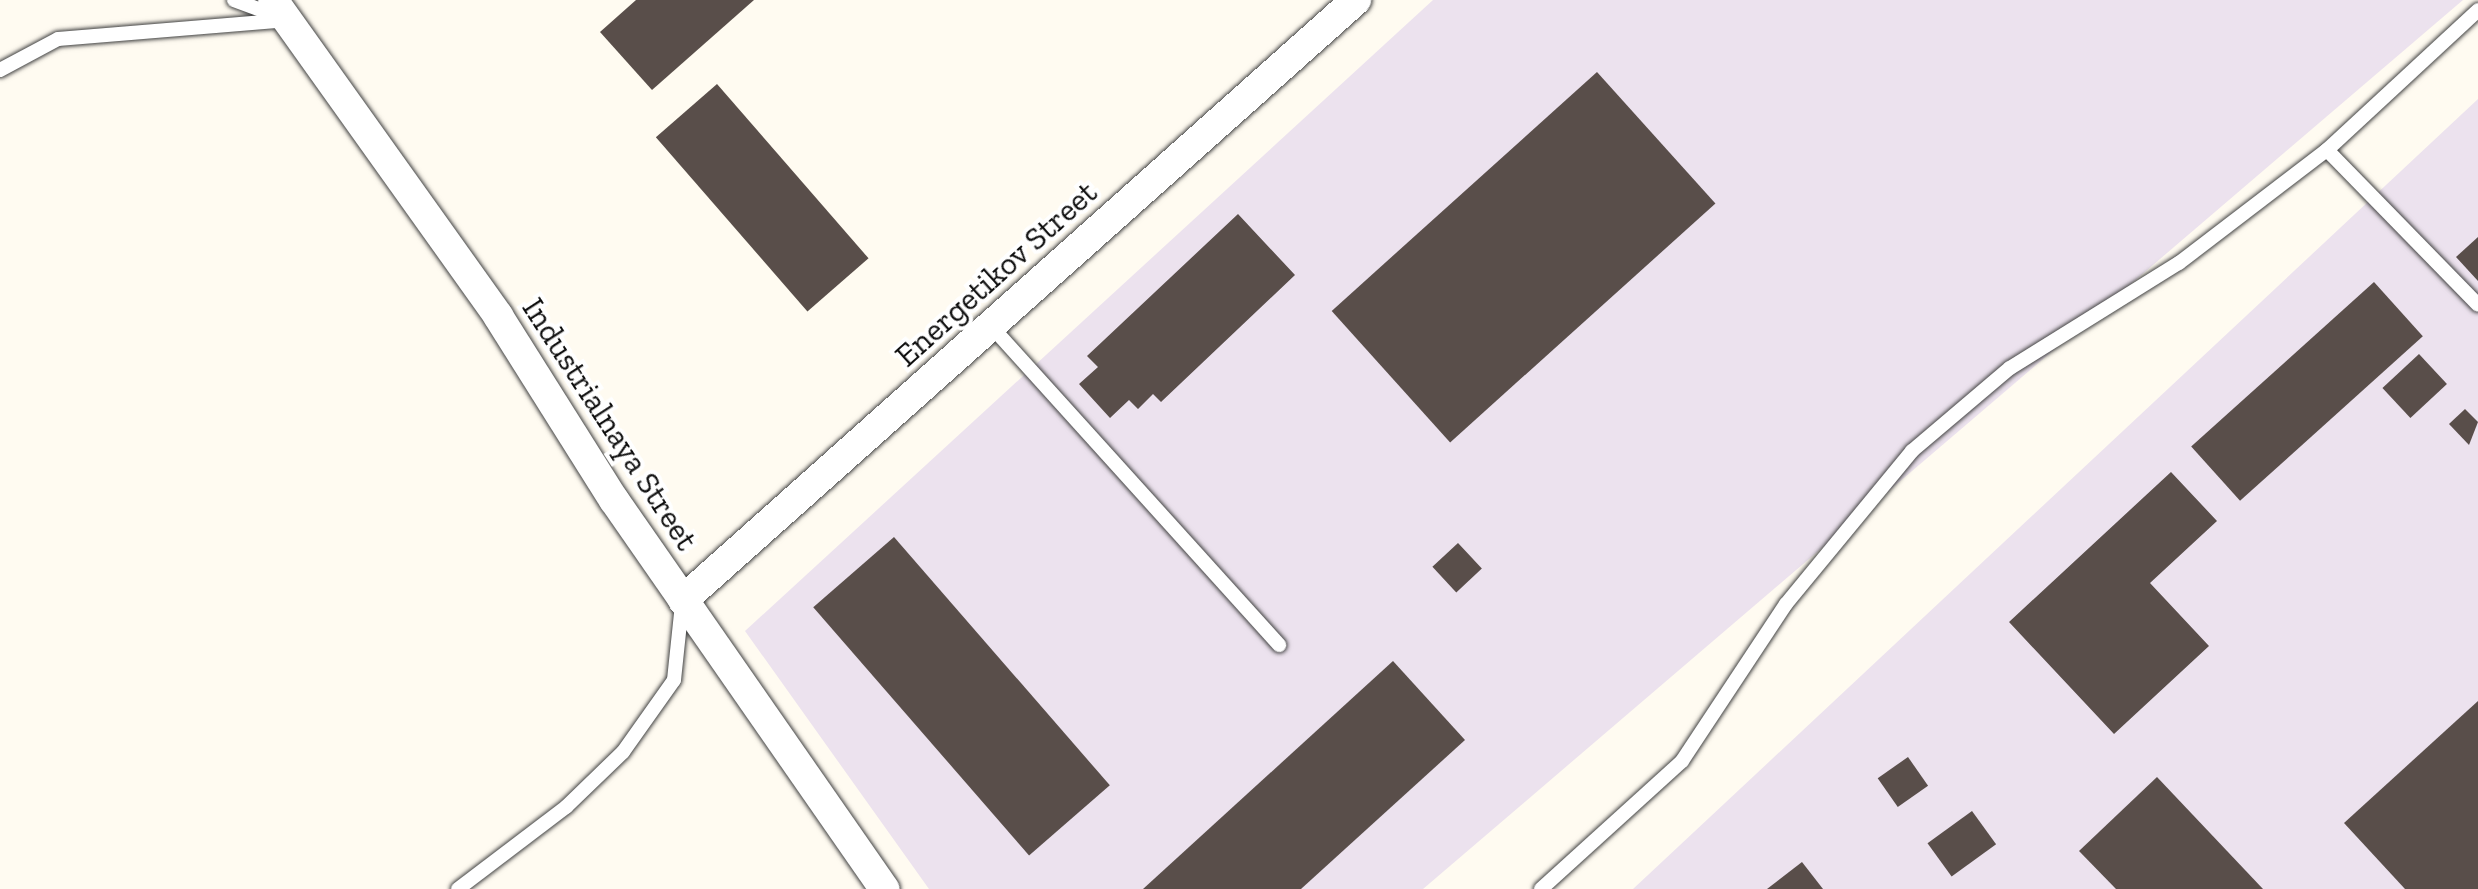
<!DOCTYPE html>
<style>
body{margin:0}
#map{position:relative;width:2478px;height:889px;overflow:hidden;background:#fffbf1;font-family:"Zilla Slab",serif}
div>[style]{position:absolute}
.industrial>*{inset:0;background:#ece2ee}
.building>*{inset:0;background:#594e4a;transform-origin:0 0}
.roads{filter:drop-shadow(0 0 2px #424242) drop-shadow(0 0 2px #424242)}
.service>*{height:14px;margin:-7px;padding:0 7px;transform-origin:7px;border-radius:7px;background:#fff}
.minor>*{height:30px;margin:-15px;padding:0 15px;transform-origin:15px;border-radius:15px;background:#fff}
span{translate:-50% -50%;white-space:nowrap;text-align:center;line-height:1.15;-webkit-text-stroke:8px #fff;paint-order:stroke}
.street-label{font-size:32px;color:#0f0f0f}
</style>
<div id="map">
<div class="industrial">
<i style="clip-path:polygon(1433px 0,2463px 0,1423px 889px,929px 889px,745px 631px)"></i>
<i style="clip-path:polygon(2478px 99px,2478px 889px,1633px 889px)"></i>
</div>
<div class="building">
<i style="clip-path:polygon(636px 0,754px 0,652px 90px,600px 32px)"></i>
<i style="left:1597px;top:72px;width:177px;height:357px;rotate:48deg"></i>
<i style="left:717px;top:84px;width:231px;height:81px;rotate:49deg"></i>
<i style="clip-path:polygon(1238px 214px,1295px 275px,1161px 402px,1153px 394px,1138px 409px,1129px 400px,1110px 418px,1079px 384px,1098px 367px,1087px 356px)"></i>
<i style="clip-path:polygon(2478px 237px,2478px 281px,2456px 257px)"></i>
<i style="left:2374px;top:282px;width:73px;height:246px;rotate:48deg"></i>
<i style="left:2419px;top:354px;width:41px;height:50px;rotate:47deg"></i>
<i style="clip-path:polygon(2465px 409px,2478px 422px,2469px 445px,2449px 424px)"></i>
<i style="clip-path:polygon(2171px 472px,2217px 521px,2150px 583px,2209px 646px,2114px 734px,2009px 622px)"></i>
<i style="left:894px;top:537px;width:329px;height:107px;rotate:49deg"></i>
<i style="left:1458px;top:543px;width:35px;height:35px;rotate:47deg"></i>
<i style="clip-path:polygon(1393px 661px,1465px 740px,1301px 889px,1143px 889px)"></i>
<i style="clip-path:polygon(2478px 701px,2478px 889px,2405px 889px,2344px 823px)"></i>
<i style="left:1908px;top:757px;width:35px;height:37px;rotate:55deg"></i>
<i style="clip-path:polygon(2157px 777px,2263px 889px,2116px 889px,2079px 851px)"></i>
<i style="left:1972px;top:811px;width:41px;height:55px;rotate:54deg"></i>
<i style="clip-path:polygon(1802px 862px,1823px 889px,1767px 889px)"></i>
</div>
<div class="roads">
<div class="service">
<i style="left:234px;top:0;width:49px;rotate:20.3deg"></i>
<i style="left:0;top:70px;width:66px;rotate:-28.1deg"></i>
<i style="left:58px;top:39px;width:231px;rotate:-4.7deg"></i>
<i style="left:2327px;top:150px;width:216px;rotate:45.7deg"></i>
<i style="left:991px;top:326px;width:430px;rotate:47.9deg"></i>
<i style="left:458px;top:889px;width:136px;rotate:-37.2deg"></i>
<i style="left:566px;top:807px;width:79px;rotate:-44deg"></i>
<i style="left:623px;top:752px;width:88px;rotate:-54.7deg"></i>
<i style="left:674px;top:680px;width:76px;rotate:-84deg"></i>
<i style="left:1541px;top:889px;width:190px;rotate:-42.2deg"></i>
<i style="left:1682px;top:761px;width:188px;rotate:-56.5deg"></i>
<i style="left:1786px;top:604px;width:198px;rotate:-50.5deg"></i>
<i style="left:1912px;top:451px;width:128px;rotate:-40.3deg"></i>
<i style="left:2010px;top:368px;width:199px;rotate:-31.9deg"></i>
<i style="left:2179px;top:263px;width:186px;rotate:-37.4deg"></i>
<i style="left:2327px;top:150px;width:206px;rotate:-42.8deg"></i>
</div>
<div class="minor">
<i style="left:273px;top:0;width:388px;rotate:54.5deg"></i>
<i style="left:498px;top:316px;width:218px;rotate:57.8deg"></i>
<i style="left:614px;top:500px;width:474px;rotate:55.2deg"></i>
<i style="left:683px;top:600px;width:902px;rotate:-41.72deg"></i>
</div>
</div>
<div class="street-label">
<span style="left:996px;top:274px;rotate:-42deg">Energetikov Street</span>
<span style="left:610px;top:424px;rotate:57deg">Industrialnaya Street</span>
</div>
</div>
